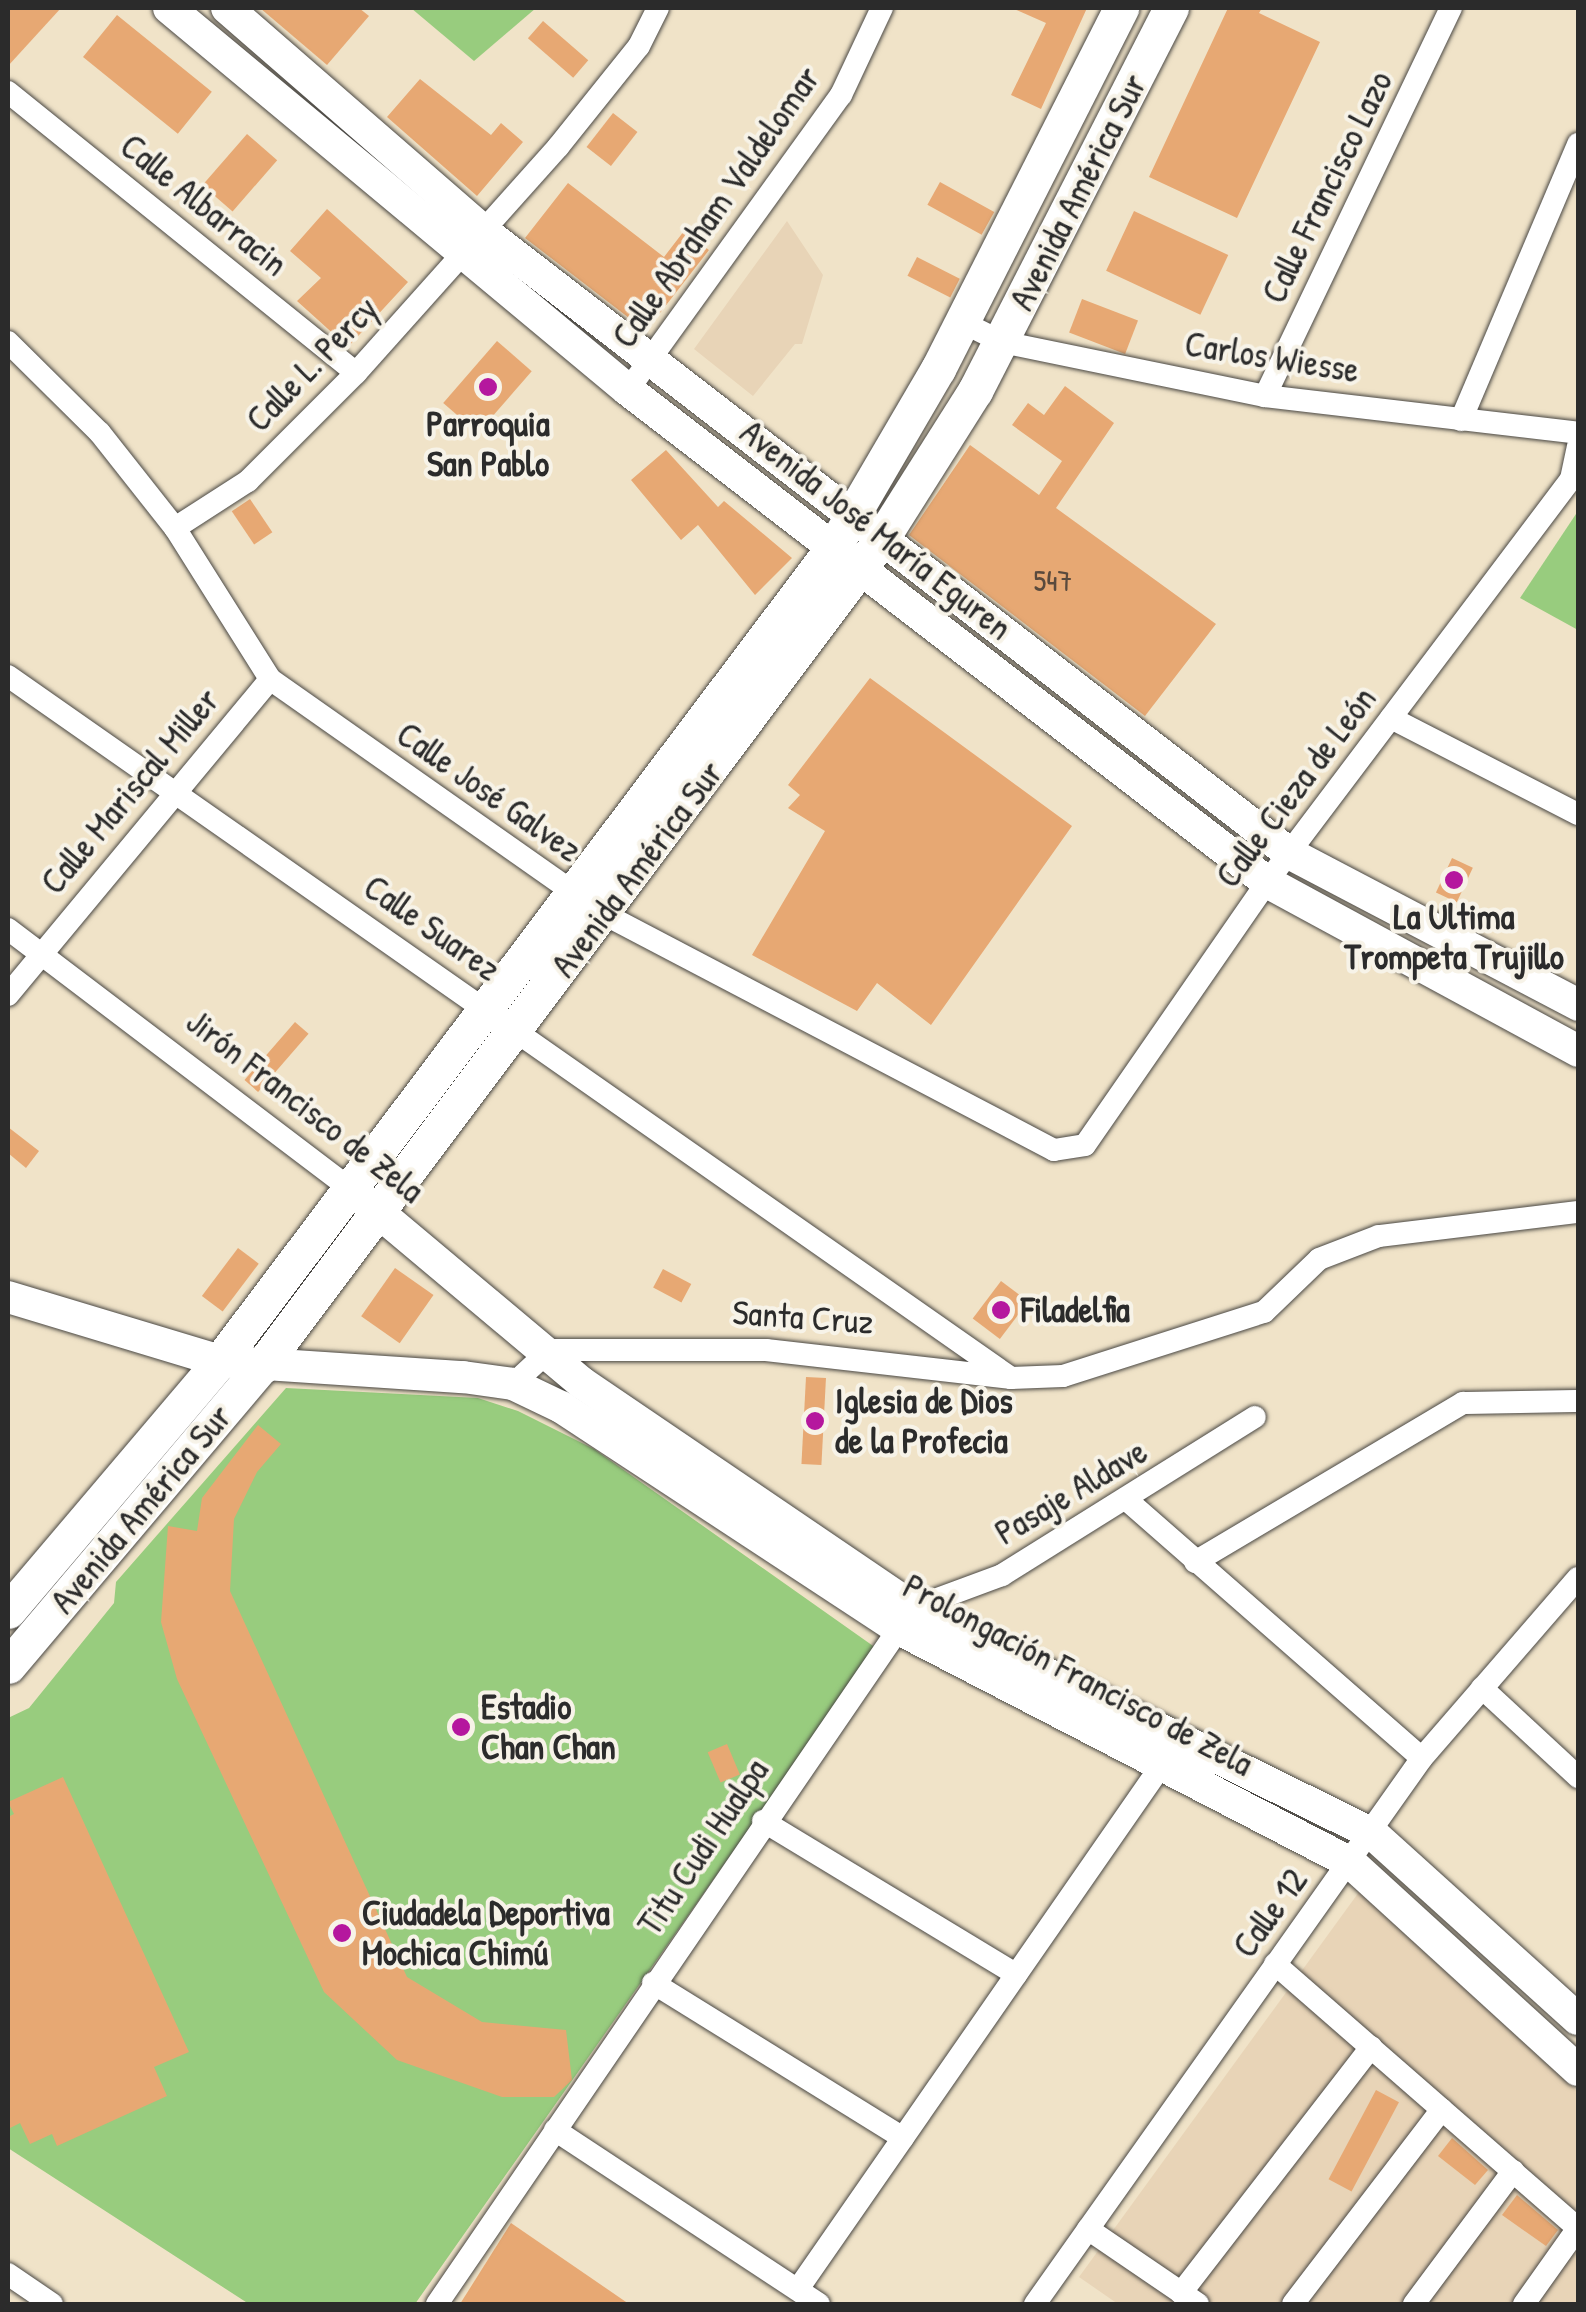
<!DOCTYPE html>
<meta charset="utf-8">
<style>
body{margin:0}
#map{position:relative;width:1586px;height:2312px;overflow:hidden;background:#f0e3c8;font-family:"Patrick Hand",sans-serif}
div>[style]{position:absolute}
.built>*{inset:0;background:#e8d4b7}
.green>*{inset:0;background:#98cc7e}
.building>*{inset:0;background:#e7a873;transform-origin:0 0}
.roads{filter:drop-shadow(0 0 2px #494743) drop-shadow(0 0 2px #494743)}
.street>*{height:22px;margin:-11px;padding:0 11px;transform-origin:11px;border-radius:11px;background:#fff}
.secondary>*{height:32px;margin:-16px;padding:0 16px;transform-origin:16px;border-radius:16px;background:#fff}
.primary>*{height:35px;margin:-17.5px;padding:0 17.5px;transform-origin:17.5px;border-radius:17.5px;background:#fff}
.dots>*{width:28px;height:28px;translate:-50% -50%;box-sizing:border-box;border:5px solid #f7f3e8;border-radius:50%}
span{translate:-50% -50%;white-space:nowrap;text-align:center;line-height:1.15;-webkit-text-stroke:8px #f7f3e8;paint-order:stroke}
.number-label{font-size:30px;color:#5a4a3d}
.number-label span{-webkit-text-stroke-width:0}
.street-label{font-size:35px;color:#2b2b2b}
.poi-label{font-size:35px;color:#2b2b2b;font-weight:700}
.left{translate:0 -50%;text-align:left}
.frame{position:absolute;inset:0;border:10px solid #2b2b2b;pointer-events:none}
</style>
<div id="map">
<div class="built">
<i style="clip-path:polygon(787px 221px,823px 275px,802px 344px,795px 344px,753px 396px,694px 349px)"></i>
<i style="clip-path:polygon(1359px 1892px,1578px 2092px,1578px 2304px,1118px 2304px,1079px 2277px)"></i>
</div>
<div class="green">
<i style="clip-path:polygon(411px 8px,536px 8px,474px 61px)"></i>
<i style="clip-path:polygon(1578px 511px,1578px 630px,1520px 598px)"></i>
<i style="clip-path:polygon(286px 1388px,478px 1398px,518px 1411px,594px 1449px,876px 1648px,415px 2304px,249px 2304px,8px 2148px,8px 1718px,29px 1708px,114px 1603px,116px 1582px)"></i>
</div>
<div class="building">
<i style="clip-path:polygon(8px 8px,61px 8px,8px 66px)"></i>
<i style="clip-path:polygon(260px 8px,359px 8px,369px 16px,327px 65px)"></i>
<i style="clip-path:polygon(1012px 8px,1087px 8px,1041px 109px,1011px 95px,1046px 23px)"></i>
<i style="clip-path:polygon(1228px 8px,1262px 8px,1259px 13px,1320px 42px,1237px 218px,1149px 177px)"></i>
<i style="left:117px;top:15px;width:122px;height:54px;rotate:39deg"></i>
<i style="left:543px;top:21px;width:60px;height:23px;rotate:41deg"></i>
<i style="clip-path:polygon(420px 79px,491px 135px,501px 123px,523px 142px,477px 196px,387px 117px)"></i>
<i style="left:613px;top:113px;width:31px;height:43px;rotate:38deg"></i>
<i style="left:247px;top:134px;width:40px;height:68px;rotate:41deg"></i>
<i style="left:940px;top:182px;width:62px;height:26px;rotate:29deg"></i>
<i style="clip-path:polygon(568px 183px,664px 257px,684px 231px,709px 250px,646px 331px,525px 238px)"></i>
<i style="clip-path:polygon(327px 209px,408px 282px,348px 347px,297px 301px,321px 278px,290px 251px)"></i>
<i style="left:1134px;top:211px;width:104px;height:66px;rotate:25deg"></i>
<i style="left:917px;top:257px;width:48px;height:21px;rotate:27deg"></i>
<i style="left:1082px;top:299px;width:60px;height:36px;rotate:21deg"></i>
<i style="left:497px;top:341px;width:46px;height:82px;rotate:41deg"></i>
<i style="clip-path:polygon(1065px 386px,1114px 423px,1056px 508px,1216px 624px,1145px 716px,909px 535px,970px 445px,1039px 495px,1062px 461px,1012px 425px,1028px 403px,1044px 415px)"></i>
<i style="clip-path:polygon(666px 450px,718px 507px,724px 501px,792px 558px,755px 595px,698px 525px,681px 540px,631px 480px)"></i>
<i style="left:250px;top:499px;width:40px;height:22px;rotate:56deg"></i>
<i style="clip-path:polygon(870px 678px,1072px 826px,931px 1025px,877px 983px,857px 1011px,752px 955px,825px 831px,788px 808px,800px 795px,788px 785px)"></i>
<i style="left:1452px;top:858px;width:23px;height:38px;rotate:25deg"></i>
<i style="left:295px;top:1022px;width:18px;height:77px;rotate:41deg"></i>
<i style="clip-path:polygon(8px 1127px,39px 1151px,26px 1168px,8px 1153px)"></i>
<i style="left:238px;top:1248px;width:26px;height:60px;rotate:37deg"></i>
<i style="left:395px;top:1268px;width:47px;height:59px;rotate:35deg"></i>
<i style="left:663px;top:1269px;width:32px;height:21px;rotate:28deg"></i>
<i style="left:1001px;top:1281px;width:34px;height:47px;rotate:37deg"></i>
<i style="left:806px;top:1377px;width:20px;height:87px;rotate:3deg"></i>
<i style="clip-path:polygon(258px 1425px,281px 1444px,257px 1472px,234px 1519px,230px 1591px,407px 1977px,482px 2022px,566px 2030px,572px 2080px,554px 2097px,502px 2097px,397px 2060px,324px 1992px,177px 1679px,161px 1622px,168px 1526px,197px 1531px,202px 1498px)"></i>
<i style="left:727px;top:1744px;width:33px;height:21px;rotate:67deg"></i>
<i style="clip-path:polygon(63px 1777px,189px 2052px,154px 2067px,167px 2096px,57px 2146px,52px 2134px,30px 2144px,20px 2123px,8px 2129px,8px 1817px,14px 1814px,8px 1802px)"></i>
<i style="left:1376px;top:2090px;width:26px;height:101px;rotate:28deg"></i>
<i style="clip-path:polygon(1452px 2138px,1488px 2170px,1475px 2185px,1438px 2156px)"></i>
<i style="clip-path:polygon(1517px 2195px,1558px 2230px,1546px 2246px,1502px 2215px)"></i>
<i style="clip-path:polygon(511px 2223px,629px 2304px,460px 2304px)"></i>
</div>
<div class="roads">
<div class="street">
<i style="left:8px;top:92px;width:447px;rotate:38.9deg"></i>
<i style="left:960px;top:321px;width:47px;rotate:26.6deg"></i>
<i style="left:1002px;top:342px;width:268px;rotate:11.6deg"></i>
<i style="left:1265px;top:396px;width:315px;rotate:6.7deg"></i>
<i style="left:8px;top:342px;width:129px;rotate:44.7deg"></i>
<i style="left:100px;top:433px;width:121px;rotate:51.7deg"></i>
<i style="left:175px;top:528px;width:178px;rotate:57.8deg"></i>
<i style="left:270px;top:679px;width:408px;rotate:35.1deg"></i>
<i style="left:604px;top:914px;width:508px;rotate:27.67deg"></i>
<i style="left:1054px;top:1150px;width:31px;rotate:-9deg"></i>
<i style="left:1085px;top:1145px;width:320px;rotate:-55.3deg"></i>
<i style="left:1267px;top:882px;width:505px;rotate:-52.97deg"></i>
<i style="left:1571px;top:479px;width:33px;rotate:-78deg"></i>
<i style="left:628px;top:390px;width:364px;rotate:-54.2deg"></i>
<i style="left:841px;top:95px;width:96px;rotate:-64.8deg"></i>
<i style="left:1265px;top:396px;width:430px;rotate:-64.4deg"></i>
<i style="left:1461px;top:420px;width:300px;rotate:-67deg"></i>
<i style="left:175px;top:528px;width:87px;rotate:-32.8deg"></i>
<i style="left:248px;top:481px;width:153px;rotate:-45deg"></i>
<i style="left:356px;top:373px;width:303px;rotate:-48.2deg"></i>
<i style="left:558px;top:147px;width:129px;rotate:-51.3deg"></i>
<i style="left:639px;top:46px;width:42px;rotate:-63.4deg"></i>
<i style="left:8px;top:676px;width:1224px;rotate:34.99deg"></i>
<i style="left:1391px;top:718px;width:210px;rotate:27.2deg"></i>
<i style="left:8px;top:929px;width:428px;rotate:37.2deg"></i>
<i style="left:8px;top:995px;width:410px;rotate:-50.3deg"></i>
<i style="left:513px;top:1384px;width:50px;rotate:-42.6deg"></i>
<i style="left:550px;top:1350px;width:216px"></i>
<i style="left:766px;top:1350px;width:247px;rotate:6.5deg"></i>
<i style="left:1011px;top:1378px;width:52px;rotate:-2.2deg"></i>
<i style="left:1063px;top:1376px;width:211px;rotate:-17.7deg"></i>
<i style="left:1264px;top:1312px;width:76px;rotate:-43.9deg"></i>
<i style="left:1319px;top:1259px;width:64px;rotate:-21deg"></i>
<i style="left:1379px;top:1236px;width:200px;rotate:-6.9deg"></i>
<i style="left:1128px;top:1501px;width:390px;rotate:41.2deg"></i>
<i style="left:1195px;top:1562px;width:312px;rotate:-30.7deg"></i>
<i style="left:1463px;top:1403px;width:115px;rotate:-1deg"></i>
<i style="left:1482px;top:1688px;width:131px;rotate:42.8deg"></i>
<i style="left:763px;top:1821px;width:296px;rotate:31.2deg"></i>
<i style="left:1275px;top:1964px;width:402px;rotate:41.1deg"></i>
<i style="left:653px;top:1983px;width:294px;rotate:31.8deg"></i>
<i style="left:555px;top:2130px;width:316px;rotate:33.4deg"></i>
<i style="left:1088px;top:2229px;width:133px;rotate:34.3deg"></i>
<i style="left:8px;top:2274px;width:53px;rotate:34.3deg"></i>
<i style="left:798px;top:2289px;width:637px;rotate:-55.24deg"></i>
<i style="left:1181px;top:2293px;width:311px;rotate:-52.3deg"></i>
<i style="left:437px;top:2304px;width:843px;rotate:-55.63deg"></i>
<i style="left:913px;top:1608px;width:95px;rotate:-20.3deg"></i>
<i style="left:1002px;top:1575px;width:298px;rotate:-32deg"></i>
<i style="left:1035px;top:2304px;width:669px;rotate:-54.67deg"></i>
<i style="left:1422px;top:1758px;width:238px;rotate:-49.1deg"></i>
<i style="left:1293px;top:2304px;width:245px;rotate:-52.6deg"></i>
<i style="left:1414px;top:2304px;width:166px;rotate:-53.3deg"></i>
<i style="left:1524px;top:2304px;width:93px;rotate:-54.6deg"></i>
</div>
<div class="secondary">
<i style="left:169px;top:8px;width:597px;rotate:39.77deg"></i>
<i style="left:628px;top:390px;width:806px;rotate:37.59deg"></i>
<i style="left:1267px;top:882px;width:354px;rotate:28.5deg"></i>
<i style="left:227px;top:8px;width:343px;rotate:41deg"></i>
<i style="left:486px;top:233px;width:1014px;rotate:37.67deg"></i>
<i style="left:1289px;top:853px;width:327px;rotate:27.7deg"></i>
<i style="left:359px;top:1196px;width:291px;rotate:40deg"></i>
<i style="left:582px;top:1383px;width:400px;rotate:34.2deg"></i>
<i style="left:913px;top:1608px;width:513px;rotate:26.17deg"></i>
<i style="left:1373px;top:1834px;width:276px;rotate:42.1deg"></i>
<i style="left:8px;top:1297px;width:221px;rotate:16.8deg"></i>
<i style="left:220px;top:1361px;width:244px;rotate:3.8deg"></i>
<i style="left:463px;top:1377px;width:50px;rotate:8deg"></i>
<i style="left:513px;top:1384px;width:53px;rotate:25.6deg"></i>
<i style="left:561px;top:1407px;width:402px;rotate:33.3deg"></i>
<i style="left:897px;top:1628px;width:511px;rotate:27.37deg"></i>
<i style="left:1351px;top:1863px;width:307px;rotate:42.4deg"></i>
</div>
<div class="primary">
<i style="left:8px;top:1611px;width:328px;rotate:-49.7deg"></i>
<i style="left:220px;top:1361px;width:1022px;rotate:-53deg"></i>
<i style="left:835px;top:545px;width:204px;rotate:-59.7deg"></i>
<i style="left:938px;top:369px;width:405px;rotate:-63.1deg"></i>
<i style="left:8px;top:1666px;width:392px;rotate:-49.8deg"></i>
<i style="left:261px;top:1367px;width:1032px;rotate:-53.15deg"></i>
<i style="left:880px;top:541px;width:178px;rotate:-57.7deg"></i>
<i style="left:975px;top:391px;width:430px;rotate:-62.9deg"></i>
</div>
</div>
<div class="dots">
<i style="left:488px;top:387px;background:#b5179e"></i>
<i style="left:1454px;top:880px;background:#b5179e"></i>
<i style="left:1001px;top:1310px;background:#b5179e"></i>
<i style="left:815px;top:1421px;background:#b5179e"></i>
<i style="left:461px;top:1727px;background:#b5179e"></i>
<i style="left:342px;top:1933px;background:#b5179e"></i>
</div>
<div class="number-label">
<span style="left:1053px;top:580px">547</span>
</div>
<div class="street-label">
<span style="left:1327px;top:187px;rotate:-64deg">Calle Francisco Lazo</span>
<span style="left:1078px;top:192px;rotate:-63deg">Avenida América Sur</span>
<span style="left:204px;top:205px;rotate:39deg">Calle Albarracin</span>
<span style="left:716px;top:207px;rotate:-55deg">Calle Abraham Valdelomar</span>
<span style="left:1272px;top:357px;rotate:9deg">Carlos Wiesse</span>
<span style="left:312px;top:364px;rotate:-46deg">Calle L. Percy</span>
<span style="left:876px;top:530px;rotate:38deg">Avenida José María Eguren</span>
<span style="left:1296px;top:787px;rotate:-53deg">Calle Cieza de León</span>
<span style="left:130px;top:791px;rotate:-50deg">Calle Mariscal Miller</span>
<span style="left:489px;top:792px;rotate:35deg">Calle José Galvez</span>
<span style="left:637px;top:869px;rotate:-53deg">Avenida América Sur</span>
<span style="left:432px;top:928px;rotate:35deg">Calle Suarez</span>
<span style="left:305px;top:1106px;rotate:38deg">Jirón Francisco de Zela</span>
<span style="left:803px;top:1317px;rotate:4deg">Santa Cruz</span>
<span style="left:1071px;top:1492px;rotate:-31deg">Pasaje Aldave</span>
<span style="left:141px;top:1509px;rotate:-50deg">Avenida América Sur</span>
<span style="left:1078px;top:1675px;rotate:28deg">Prolongación Francisco de Zela</span>
<span style="left:703px;top:1847px;rotate:-56deg">Titu Cudi Hualpa</span>
<span style="left:1270px;top:1913px;rotate:-54deg">Calle 12</span>
</div>
<div class="poi-label">
<span style="left:488px;top:444px">Parroquia<br>San Pablo</span>
<span style="left:1454px;top:937px">La Ultima<br>Trompeta Trujillo</span>
<span class="left" style="left:1021px;top:1310px">Filadelfia</span>
<span class="left" style="left:835px;top:1421px">Iglesia de Dios<br>de la Profecia</span>
<span class="left" style="left:481px;top:1727px">Estadio<br>Chan Chan</span>
<span class="left" style="left:362px;top:1933px">Ciudadela Deportiva<br>Mochica Chimú</span>
</div>
<div class="frame"></div>
</div>
